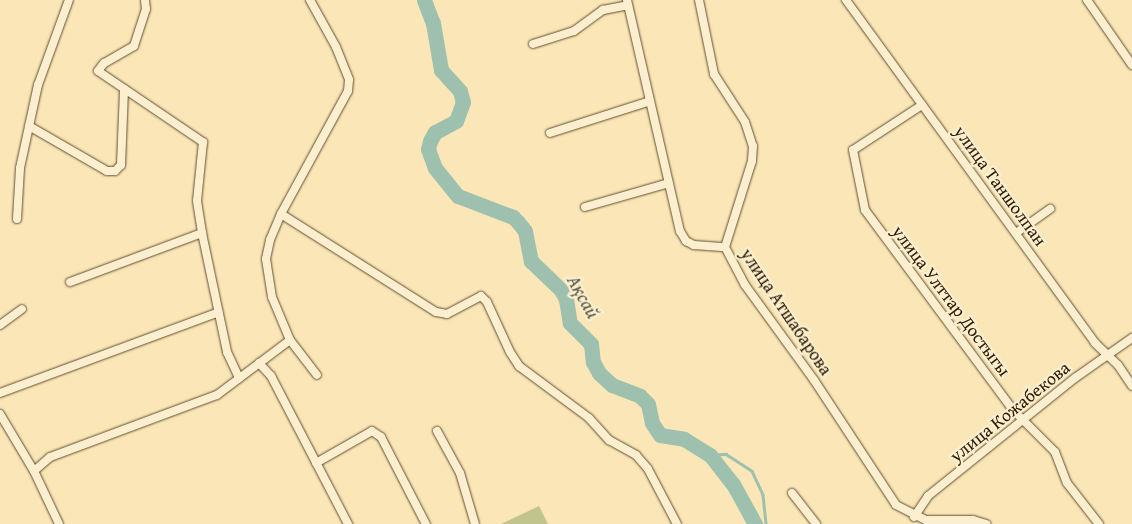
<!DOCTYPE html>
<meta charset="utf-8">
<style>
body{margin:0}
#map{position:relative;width:1132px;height:524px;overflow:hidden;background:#fae6b6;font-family:"Gentium Book Plus",serif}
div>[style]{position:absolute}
.green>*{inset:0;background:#c1c48c}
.stream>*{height:2.5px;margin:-1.25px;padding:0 1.25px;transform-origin:1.25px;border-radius:1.25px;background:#9ec0ae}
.river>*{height:15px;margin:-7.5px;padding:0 7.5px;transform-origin:7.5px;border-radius:7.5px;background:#9ec0ae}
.roads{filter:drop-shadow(0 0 1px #624f30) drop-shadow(0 0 1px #624f30)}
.street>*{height:8px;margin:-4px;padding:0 4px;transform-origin:4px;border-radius:4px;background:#fcefd0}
span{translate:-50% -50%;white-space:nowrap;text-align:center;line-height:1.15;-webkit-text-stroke:4.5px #fcefd0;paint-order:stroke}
.street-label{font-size:18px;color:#2f1d03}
.water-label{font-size:19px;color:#56563f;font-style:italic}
</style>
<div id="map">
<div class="green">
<i style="clip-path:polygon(539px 506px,548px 524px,501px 524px)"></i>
</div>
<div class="stream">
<i style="left:710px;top:455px;width:16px;rotate:-4deg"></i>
<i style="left:726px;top:454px;width:31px;rotate:33deg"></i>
<i style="left:752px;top:471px;width:26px;rotate:65deg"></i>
<i style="left:763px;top:495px;width:29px;rotate:84deg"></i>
</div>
<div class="river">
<i style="left:424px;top:0;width:25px;rotate:69deg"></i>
<i style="left:433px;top:23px;width:48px;rotate:80.3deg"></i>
<i style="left:441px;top:70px;width:28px;rotate:48deg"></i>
<i style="left:460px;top:91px;width:11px;rotate:75deg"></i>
<i style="left:463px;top:102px;width:20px;rotate:110deg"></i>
<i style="left:456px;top:121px;width:24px;rotate:152deg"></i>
<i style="left:435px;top:132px;width:10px;rotate:119deg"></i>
<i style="left:430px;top:141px;width:8px;rotate:104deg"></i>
<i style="left:428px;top:149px;width:20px;rotate:70deg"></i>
<i style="left:435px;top:168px;width:36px;rotate:51deg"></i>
<i style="left:458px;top:196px;width:59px;rotate:20.9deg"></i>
<i style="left:513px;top:217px;width:7px;rotate:45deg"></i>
<i style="left:518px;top:222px;width:11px;rotate:52deg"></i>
<i style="left:525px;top:231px;width:31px;rotate:79deg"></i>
<i style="left:531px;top:261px;width:42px;rotate:44deg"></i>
<i style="left:561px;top:290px;width:10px;rotate:61deg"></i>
<i style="left:566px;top:299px;width:24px;rotate:81deg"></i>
<i style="left:570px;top:323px;width:30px;rotate:45deg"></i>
<i style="left:591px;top:344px;width:18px;rotate:84deg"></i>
<i style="left:593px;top:362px;width:13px;rotate:61deg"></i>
<i style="left:599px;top:373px;width:18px;rotate:43deg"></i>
<i style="left:612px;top:385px;width:30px;rotate:21deg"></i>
<i style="left:640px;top:396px;width:11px;rotate:45deg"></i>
<i style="left:648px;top:404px;width:19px;rotate:78deg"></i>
<i style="left:652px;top:423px;width:14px;rotate:56deg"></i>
<i style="left:660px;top:435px;width:24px;rotate:9deg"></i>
<i style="left:684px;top:439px;width:31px;rotate:32deg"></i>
<i style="left:710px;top:455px;width:37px;rotate:52deg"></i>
<i style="left:733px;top:484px;width:46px;rotate:61.2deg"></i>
</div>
<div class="roads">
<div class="street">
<i style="left:145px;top:0;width:9px;rotate:84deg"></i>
<i style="left:146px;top:9px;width:39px;rotate:108deg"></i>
<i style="left:134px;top:46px;width:34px;rotate:150deg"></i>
<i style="left:104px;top:63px;width:10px;rotate:127deg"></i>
<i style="left:98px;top:71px;width:127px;rotate:34.1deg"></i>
<i style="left:203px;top:142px;width:59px;rotate:95.8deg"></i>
<i style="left:197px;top:201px;width:32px;rotate:81deg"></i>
<i style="left:202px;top:233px;width:122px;rotate:78.1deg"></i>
<i style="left:227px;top:352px;width:29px;rotate:65deg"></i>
<i style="left:310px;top:0;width:54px;rotate:61deg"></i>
<i style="left:336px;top:47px;width:35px;rotate:68deg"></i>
<i style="left:349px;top:80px;width:11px;rotate:95deg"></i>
<i style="left:348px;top:91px;width:140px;rotate:118.6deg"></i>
<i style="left:281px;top:214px;width:28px;rotate:113deg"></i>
<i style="left:270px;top:240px;width:19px;rotate:102deg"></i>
<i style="left:266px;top:259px;width:38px;rotate:81deg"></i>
<i style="left:272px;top:297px;width:47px;rotate:67.3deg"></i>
<i style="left:290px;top:340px;width:44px;rotate:52.4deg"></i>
<i style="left:627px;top:0;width:237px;rotate:77.1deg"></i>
<i style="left:680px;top:231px;width:12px;rotate:59deg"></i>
<i style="left:686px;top:241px;width:9px;rotate:27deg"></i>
<i style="left:694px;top:245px;width:31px;rotate:4deg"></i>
<i style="left:725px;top:247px;width:43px;rotate:62.2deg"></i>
<i style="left:745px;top:285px;width:117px;rotate:54deg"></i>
<i style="left:814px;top:380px;width:149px;rotate:56.7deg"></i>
<i style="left:896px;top:505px;width:34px;rotate:27deg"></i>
<i style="left:926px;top:520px;width:47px"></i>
<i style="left:973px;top:520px;width:14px;rotate:17deg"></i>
<i style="left:699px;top:0;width:76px;rotate:78.5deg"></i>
<i style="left:714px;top:74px;width:57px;rotate:57.1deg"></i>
<i style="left:745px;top:122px;width:25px;rotate:72deg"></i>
<i style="left:753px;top:146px;width:15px;rotate:94deg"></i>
<i style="left:752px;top:161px;width:90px;rotate:107.4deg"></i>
<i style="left:846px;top:0;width:424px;rotate:54deg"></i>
<i style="left:1095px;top:343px;width:32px;rotate:44deg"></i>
<i style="left:1118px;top:365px;width:25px;rotate:56deg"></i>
<i style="left:1087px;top:0;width:79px;rotate:55.3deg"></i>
<i style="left:533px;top:44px;width:43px;rotate:-17.6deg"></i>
<i style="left:574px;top:31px;width:36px;rotate:-36deg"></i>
<i style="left:603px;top:10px;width:25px;rotate:-11deg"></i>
<i style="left:922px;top:105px;width:82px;rotate:146.9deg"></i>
<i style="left:853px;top:150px;width:61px;rotate:78.7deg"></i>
<i style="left:865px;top:210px;width:250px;rotate:53.5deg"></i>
<i style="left:1014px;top:411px;width:58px;rotate:45deg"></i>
<i style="left:1055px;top:452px;width:33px;rotate:69deg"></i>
<i style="left:1067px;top:483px;width:52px;rotate:52deg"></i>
<i style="left:29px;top:126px;width:90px;rotate:30deg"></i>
<i style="left:107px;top:171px;width:8px"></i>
<i style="left:115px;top:171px;width:8px;rotate:-45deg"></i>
<i style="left:121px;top:165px;width:76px;rotate:-87.7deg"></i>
<i style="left:550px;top:133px;width:105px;rotate:-17.7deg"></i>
<i style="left:585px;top:207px;width:87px;rotate:-15.9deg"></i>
<i style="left:281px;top:214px;width:183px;rotate:32.3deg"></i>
<i style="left:436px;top:312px;width:11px;rotate:10deg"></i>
<i style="left:447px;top:314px;width:38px;rotate:-28deg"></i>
<i style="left:481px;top:296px;width:8px;rotate:45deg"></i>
<i style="left:487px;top:302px;width:55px;rotate:65.3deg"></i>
<i style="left:510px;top:352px;width:17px;rotate:57deg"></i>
<i style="left:519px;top:366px;width:87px;rotate:36.6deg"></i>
<i style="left:589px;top:418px;width:30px;rotate:48deg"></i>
<i style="left:609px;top:440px;width:31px;rotate:29deg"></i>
<i style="left:636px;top:455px;width:18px;rotate:49deg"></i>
<i style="left:648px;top:469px;width:62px;rotate:62.2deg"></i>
<i style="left:17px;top:219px;width:51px;rotate:-86.6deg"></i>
<i style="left:20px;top:168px;width:85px;rotate:-77.8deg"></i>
<i style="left:38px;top:85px;width:90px;rotate:-70deg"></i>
<i style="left:1016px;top:233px;width:42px;rotate:-35.2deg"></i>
<i style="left:70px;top:282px;width:141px;rotate:-20.4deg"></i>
<i style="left:0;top:325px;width:27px;rotate:-36deg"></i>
<i style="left:259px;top:363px;width:18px;rotate:47deg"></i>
<i style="left:271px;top:376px;width:167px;rotate:62.5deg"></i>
<i style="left:0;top:393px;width:233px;rotate:-20.3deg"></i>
<i style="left:0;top:414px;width:66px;rotate:59.2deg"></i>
<i style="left:34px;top:471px;width:59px;rotate:64.7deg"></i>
<i style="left:437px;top:431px;width:48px;rotate:61.3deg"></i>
<i style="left:460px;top:473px;width:53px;rotate:73.6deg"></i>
<i style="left:316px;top:463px;width:64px;rotate:-29.7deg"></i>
<i style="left:372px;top:431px;width:11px;rotate:34deg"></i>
<i style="left:381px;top:437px;width:98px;rotate:62.7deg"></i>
<i style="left:34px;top:471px;width:21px;rotate:-41deg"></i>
<i style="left:50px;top:457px;width:178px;rotate:-20.4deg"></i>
<i style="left:217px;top:395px;width:91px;rotate:-37deg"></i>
<i style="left:792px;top:493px;width:39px;rotate:52deg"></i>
<i style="left:914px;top:517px;width:25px;rotate:-56deg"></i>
<i style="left:928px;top:496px;width:189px;rotate:-38.8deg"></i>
<i style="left:1075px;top:378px;width:70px;rotate:-35.1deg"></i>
</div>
</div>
<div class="street-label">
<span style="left:1000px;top:186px;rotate:54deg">улица Таншолпан</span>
<span style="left:951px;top:301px;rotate:53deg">улица Улттар Достыгы</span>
<span style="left:786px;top:312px;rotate:56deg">улица Атшабарова</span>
<span style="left:1010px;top:412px;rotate:-39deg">улица Кожабекова</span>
</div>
<div class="water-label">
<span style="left:583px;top:297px;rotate:61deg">Ақсай</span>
</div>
</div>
